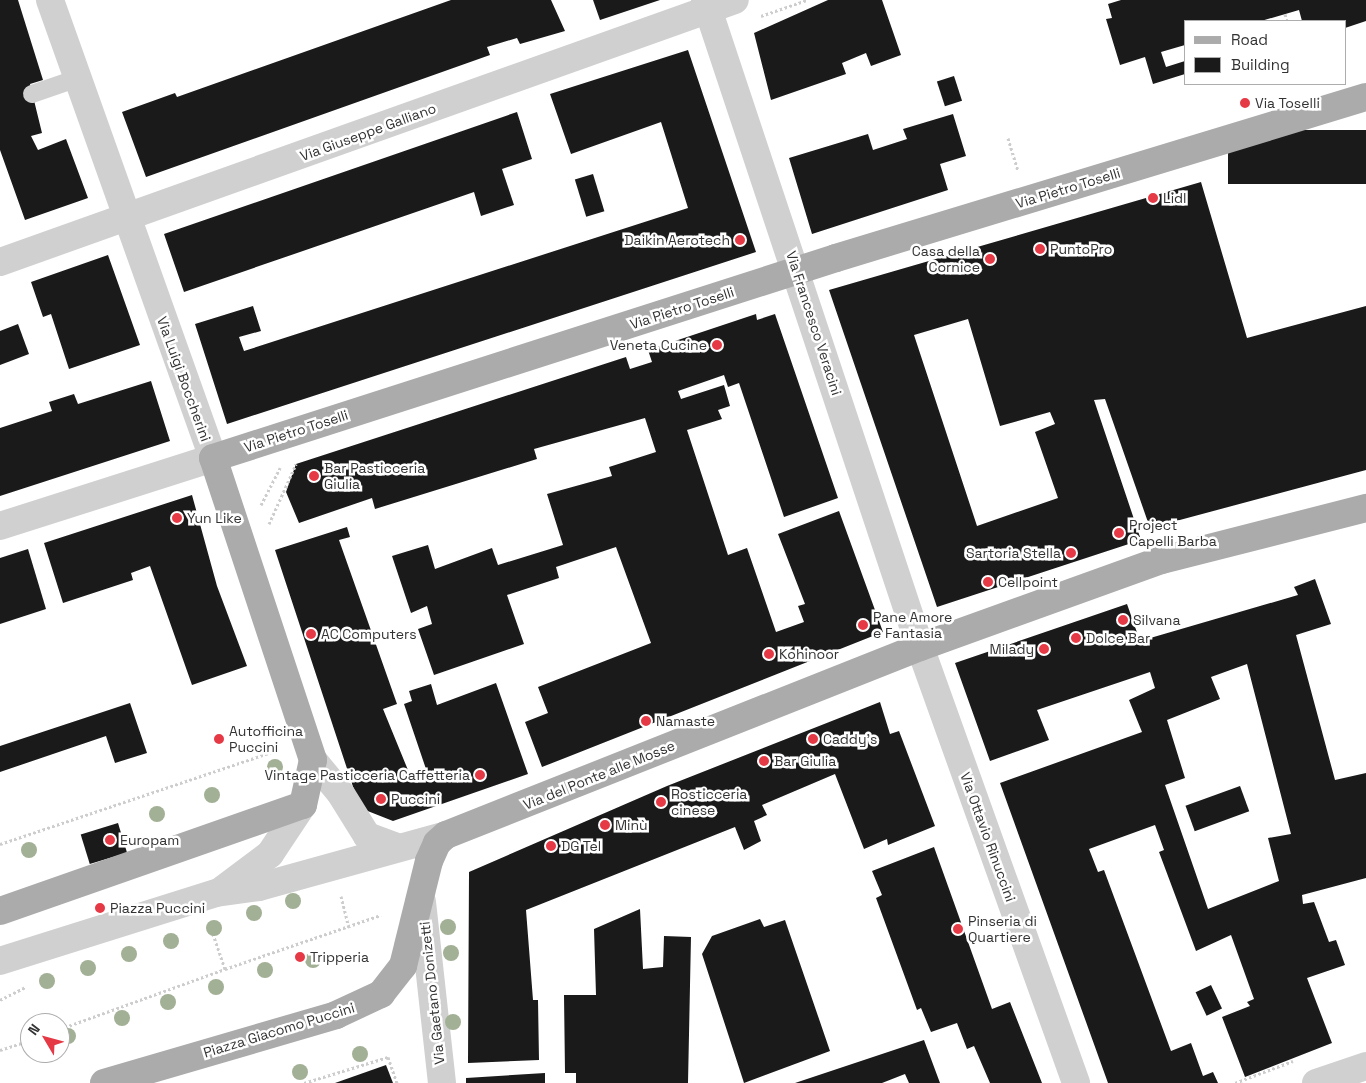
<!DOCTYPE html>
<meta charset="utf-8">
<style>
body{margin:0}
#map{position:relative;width:1366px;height:1083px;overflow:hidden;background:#fff;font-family:"Space Grotesk",sans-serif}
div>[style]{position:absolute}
.building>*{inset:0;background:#1a1a1a;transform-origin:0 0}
.path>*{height:3px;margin-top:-1.5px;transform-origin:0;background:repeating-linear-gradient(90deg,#cdcdcd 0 2.5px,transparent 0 5px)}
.lane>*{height:18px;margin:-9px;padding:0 9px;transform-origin:9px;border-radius:9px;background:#d0d0d0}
.street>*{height:28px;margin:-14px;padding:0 14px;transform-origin:14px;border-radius:14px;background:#d0d0d0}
.primary>*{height:28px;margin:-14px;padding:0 14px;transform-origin:14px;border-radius:14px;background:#ababab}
.trees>*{width:16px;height:16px;margin:-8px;border-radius:50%;background:#a2b095}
.dots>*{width:14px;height:14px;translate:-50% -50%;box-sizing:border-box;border:2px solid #fff;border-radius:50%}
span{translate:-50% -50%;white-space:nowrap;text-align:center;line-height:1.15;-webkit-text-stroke:5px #fff;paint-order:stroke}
.poi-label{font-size:14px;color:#333}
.left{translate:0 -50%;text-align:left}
.right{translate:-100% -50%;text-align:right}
.street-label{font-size:14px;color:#333}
.legend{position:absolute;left:1184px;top:20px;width:162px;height:65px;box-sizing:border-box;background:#fff;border:1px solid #adadad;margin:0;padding:6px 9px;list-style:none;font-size:15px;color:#333}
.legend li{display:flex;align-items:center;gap:10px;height:25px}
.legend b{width:25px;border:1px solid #adadad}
.north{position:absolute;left:20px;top:1013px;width:50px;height:50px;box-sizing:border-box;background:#fff;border:1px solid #adadad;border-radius:50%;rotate:307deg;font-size:14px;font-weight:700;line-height:20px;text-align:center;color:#333}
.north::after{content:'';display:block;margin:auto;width:18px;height:22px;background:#e63946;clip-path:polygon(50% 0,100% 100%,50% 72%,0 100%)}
</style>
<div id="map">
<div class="building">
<i style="clip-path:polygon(0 0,18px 0,43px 80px,30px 84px,42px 133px,31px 136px,38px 150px,66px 139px,88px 198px,25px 220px,0 150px)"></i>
<i style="clip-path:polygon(451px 0,551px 0,565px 31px,520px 44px,517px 38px,487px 47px,490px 55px,146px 177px,122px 112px,175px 93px,177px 97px)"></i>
<i style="clip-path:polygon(593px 0,660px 0,600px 20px)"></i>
<i style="clip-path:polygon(828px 0,882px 0,901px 55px,871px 66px,866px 53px,842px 63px,846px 74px,771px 100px,754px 33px)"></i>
<i style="clip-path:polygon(1121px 0,1366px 0,1366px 21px,1345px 28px,1345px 21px,1302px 21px,1299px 10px,1261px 21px,1185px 21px,1185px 45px,1161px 52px,1166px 67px,1185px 61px,1185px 74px,1153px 84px,1145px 57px,1120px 65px,1106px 19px,1112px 18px,1108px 4px)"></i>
<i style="clip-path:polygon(688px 50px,756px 252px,227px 424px,195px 324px,253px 306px,261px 331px,239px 337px,244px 351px,688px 208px,661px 122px,571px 154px,550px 94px)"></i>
<i style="left:954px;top:76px;width:26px;height:18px;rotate:72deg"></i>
<i style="clip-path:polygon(517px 112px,532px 159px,502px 169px,514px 205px,481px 216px,474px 192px,184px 292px,164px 234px)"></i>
<i style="clip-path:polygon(953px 114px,966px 156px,940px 164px,948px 190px,812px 234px,789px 158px,868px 134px,873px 150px,907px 139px,903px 129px)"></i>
<i style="left:1366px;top:130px;width:54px;height:138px;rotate:90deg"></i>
<i style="left:593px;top:174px;width:39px;height:19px;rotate:73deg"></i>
<i style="clip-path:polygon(evenodd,1201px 182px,1247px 338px,1366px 306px,1366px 470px,1150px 528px,1105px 399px,1094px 400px,1141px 540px,937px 607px,829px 290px,1201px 182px,968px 319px,1000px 426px,1050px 412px,1055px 424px,1035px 432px,1058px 498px,977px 526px,914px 335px,968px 319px)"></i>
<i style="clip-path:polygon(108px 255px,140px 345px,69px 369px,51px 314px,43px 317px,31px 282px)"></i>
<i style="clip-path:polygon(756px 314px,757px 320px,775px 314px,838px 498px,784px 517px,739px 383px,728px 387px,724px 375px,678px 391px,681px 399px,724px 385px,730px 406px,718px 410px,722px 419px,687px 430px,728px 555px,747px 548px,776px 632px,804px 622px,798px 606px,805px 604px,778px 534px,839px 511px,883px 632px,565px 758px,542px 767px,525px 722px,548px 713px,538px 687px,651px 643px,616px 547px,556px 567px,559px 578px,507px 595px,524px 644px,434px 675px,418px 629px,432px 624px,427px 606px,411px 613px,392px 556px,428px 545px,435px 569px,492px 548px,498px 565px,563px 545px,547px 494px,612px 476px,609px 467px,656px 452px,645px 418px,534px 449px,537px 459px,375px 509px,372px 498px,299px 523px,286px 492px,296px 464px,626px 357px,630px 369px,652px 362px,648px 350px)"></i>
<i style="clip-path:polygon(18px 324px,29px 354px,0 365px,0 331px)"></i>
<i style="clip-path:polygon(151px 381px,170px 441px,0 496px,0 428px,52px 411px,49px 402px,74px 394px,78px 404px)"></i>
<i style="clip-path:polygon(192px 495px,217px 586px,247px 666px,192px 685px,150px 566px,131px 573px,133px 580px,63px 603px,44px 543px)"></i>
<i style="clip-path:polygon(347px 527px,350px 537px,339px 540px,397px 704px,383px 709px,410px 775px,426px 769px,404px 704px,412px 701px,409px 691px,431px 684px,437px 705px,496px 683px,528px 774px,393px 821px,360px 808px,275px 550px)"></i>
<i style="clip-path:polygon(28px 549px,46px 609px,0 624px,0 558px)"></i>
<i style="clip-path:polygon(evenodd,1315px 579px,1331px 624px,1296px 635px,1335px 780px,1366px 773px,1366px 878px,1302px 895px,1303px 904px,1314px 902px,1329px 942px,1336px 940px,1345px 965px,1307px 978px,1332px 1043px,1245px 1077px,1222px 1017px,1250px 1006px,1247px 1002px,1254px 999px,1231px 935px,1196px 951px,1159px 852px,1164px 850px,1155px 825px,1089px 849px,1098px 872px,1104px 870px,1171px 1051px,1191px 1043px,1203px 1076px,1213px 1072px,1218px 1083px,1108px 1083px,1000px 783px,1142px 732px,1129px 700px,1155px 688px,1150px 672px,1037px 710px,1049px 740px,990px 761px,955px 663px,1127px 604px,1140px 641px,1298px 595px,1294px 587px,1315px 579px,1247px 664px,1291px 834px,1268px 838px,1279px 881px,1208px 909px,1165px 785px,1185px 778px,1167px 720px,1220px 699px,1211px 677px,1247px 664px)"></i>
<i style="clip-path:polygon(880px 702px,890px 734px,899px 731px,935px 826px,888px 845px,887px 839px,864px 849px,835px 774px,762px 805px,767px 815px,754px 821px,761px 841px,744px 850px,735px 827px,526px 910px,533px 1000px,538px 1000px,539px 1060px,468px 1063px,469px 872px,667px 786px)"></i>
<i style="clip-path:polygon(130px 703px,147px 753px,115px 763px,106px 736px,0 772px,0 746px)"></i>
<i style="left:1240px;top:786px;width:27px;height:58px;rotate:70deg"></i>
<i style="left:118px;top:823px;width:31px;height:39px;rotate:73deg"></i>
<i style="clip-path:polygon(934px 847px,992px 1009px,1010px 1002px,1042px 1083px,990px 1083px,974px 1046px,967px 1049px,957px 1023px,931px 1032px,921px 1008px,917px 1010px,876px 898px,882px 895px,872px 871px)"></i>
<i style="clip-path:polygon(640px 909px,643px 969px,663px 967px,664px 936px,691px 937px,688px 1083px,576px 1083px,576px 1073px,565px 1073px,564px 995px,596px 995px,594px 929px)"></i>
<i style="clip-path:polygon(760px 919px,764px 927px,785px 920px,830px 1051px,744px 1083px,702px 954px,712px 936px)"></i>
<i style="left:1211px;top:985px;width:26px;height:17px;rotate:65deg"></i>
<i style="clip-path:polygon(924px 1040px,940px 1083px,909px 1083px,905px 1074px,882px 1083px,795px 1083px)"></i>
<i style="clip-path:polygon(386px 1065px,393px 1083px,335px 1083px)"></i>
<i style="clip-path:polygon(545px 1073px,545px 1083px,466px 1083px,466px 1078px)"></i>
</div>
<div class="path">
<i style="left:1285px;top:14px;width:7px;rotate:74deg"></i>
<i style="left:761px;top:16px;width:49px;rotate:-19.2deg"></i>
<i style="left:1008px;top:138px;width:34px;rotate:73deg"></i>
<i style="left:261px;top:505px;width:42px;rotate:-62.8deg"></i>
<i style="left:269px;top:524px;width:66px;rotate:-65.8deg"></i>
<i style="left:0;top:844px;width:293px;rotate:-18.7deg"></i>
<i style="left:341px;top:896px;width:32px;rotate:76deg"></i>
<i style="left:225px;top:969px;width:165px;rotate:-19.1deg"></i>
<i style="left:0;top:1000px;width:29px;rotate:-27deg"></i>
<i style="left:60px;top:1029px;width:176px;rotate:-20deg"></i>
<i style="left:225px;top:969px;width:43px;rotate:-108.9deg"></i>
<i style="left:0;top:1050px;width:32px;rotate:-18deg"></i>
<i style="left:304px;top:1083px;width:88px;rotate:-17.2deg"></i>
<i style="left:388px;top:1057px;width:28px;rotate:71deg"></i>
<i style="left:1235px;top:1083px;width:62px;rotate:-20.8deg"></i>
</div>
<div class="lane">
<i style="left:32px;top:94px;width:49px;rotate:-19.2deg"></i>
</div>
<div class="street">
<i style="left:705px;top:0;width:682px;rotate:71.62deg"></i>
<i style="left:920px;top:647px;width:463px;rotate:70.3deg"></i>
<i style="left:0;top:262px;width:780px;rotate:-19.62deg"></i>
<i style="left:0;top:526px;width:224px;rotate:-17.7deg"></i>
<i style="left:213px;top:458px;width:486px;rotate:-109.6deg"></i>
<i style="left:313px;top:760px;width:44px;rotate:50.5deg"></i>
<i style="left:341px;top:794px;width:49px;rotate:58.2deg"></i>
<i style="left:367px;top:836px;width:33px;rotate:20deg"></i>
<i style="left:222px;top:890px;width:60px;rotate:-36.9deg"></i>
<i style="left:270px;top:854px;width:54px;rotate:-56.3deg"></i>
<i style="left:422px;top:902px;width:182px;rotate:83.7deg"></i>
<i style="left:0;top:961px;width:226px;rotate:-17.5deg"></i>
<i style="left:216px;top:893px;width:43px;rotate:-7.9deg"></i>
<i style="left:259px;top:887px;width:194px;rotate:-15.5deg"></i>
<i style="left:1316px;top:1083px;width:53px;rotate:-18.8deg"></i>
</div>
<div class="primary">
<i style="left:0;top:911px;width:321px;rotate:-19.3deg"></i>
<i style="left:303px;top:805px;width:46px;rotate:-77.5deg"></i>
<i style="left:313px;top:760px;width:318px;rotate:-108.3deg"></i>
<i style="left:213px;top:458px;width:654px;rotate:-17.8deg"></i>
<i style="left:836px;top:258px;width:554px;rotate:-16.9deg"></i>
<i style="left:104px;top:1083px;width:242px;rotate:-16.3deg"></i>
<i style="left:336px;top:1015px;width:50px;rotate:-25deg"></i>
<i style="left:381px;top:994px;width:36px;rotate:-52deg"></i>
<i style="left:403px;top:966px;width:108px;rotate:-76.1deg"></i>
<i style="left:429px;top:861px;width:20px;rotate:-66deg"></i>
<i style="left:437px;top:843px;width:12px;rotate:-42deg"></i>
<i style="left:446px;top:835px;width:510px;rotate:-21.63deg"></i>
<i style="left:920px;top:647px;width:257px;rotate:-19.8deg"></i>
<i style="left:1162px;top:560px;width:211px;rotate:-14.3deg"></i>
</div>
<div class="trees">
<i style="left:275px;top:767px"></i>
<i style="left:212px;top:795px"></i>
<i style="left:157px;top:814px"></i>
<i style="left:29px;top:850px"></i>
<i style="left:293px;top:901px"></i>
<i style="left:254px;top:913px"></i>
<i style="left:448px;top:927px"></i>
<i style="left:214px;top:928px"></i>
<i style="left:171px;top:941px"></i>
<i style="left:451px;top:953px"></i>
<i style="left:129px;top:954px"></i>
<i style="left:313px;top:960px"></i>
<i style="left:88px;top:968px"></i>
<i style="left:265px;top:970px"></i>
<i style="left:47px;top:981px"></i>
<i style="left:216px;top:987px"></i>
<i style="left:168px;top:1002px"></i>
<i style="left:122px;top:1018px"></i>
<i style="left:453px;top:1022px"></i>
<i style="left:68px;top:1036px"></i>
<i style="left:360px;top:1054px"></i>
<i style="left:300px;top:1072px"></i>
</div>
<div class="dots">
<i style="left:1245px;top:103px;background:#e63946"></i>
<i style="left:1153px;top:198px;background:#e63946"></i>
<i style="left:740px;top:240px;background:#e63946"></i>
<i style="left:1040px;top:249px;background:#e63946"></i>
<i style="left:990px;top:259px;background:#e63946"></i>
<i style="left:717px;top:345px;background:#e63946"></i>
<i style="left:314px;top:476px;background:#e63946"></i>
<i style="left:177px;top:518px;background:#e63946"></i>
<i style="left:1119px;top:533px;background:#e63946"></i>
<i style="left:1071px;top:553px;background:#e63946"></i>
<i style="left:988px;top:582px;background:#e63946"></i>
<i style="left:1123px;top:620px;background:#e63946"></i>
<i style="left:863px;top:625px;background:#e63946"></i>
<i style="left:311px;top:634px;background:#e63946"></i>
<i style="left:1076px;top:638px;background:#e63946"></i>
<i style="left:1044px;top:649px;background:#e63946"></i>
<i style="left:769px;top:654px;background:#e63946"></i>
<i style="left:646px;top:721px;background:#e63946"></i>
<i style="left:219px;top:739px;background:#e63946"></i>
<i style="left:813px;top:739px;background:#e63946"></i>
<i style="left:764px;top:761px;background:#e63946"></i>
<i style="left:480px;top:775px;background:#e63946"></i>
<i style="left:381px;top:799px;background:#e63946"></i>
<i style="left:661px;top:802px;background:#e63946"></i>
<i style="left:605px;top:825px;background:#e63946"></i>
<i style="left:110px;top:840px;background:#e63946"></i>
<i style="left:551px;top:846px;background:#e63946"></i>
<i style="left:100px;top:908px;background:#e63946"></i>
<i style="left:958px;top:929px;background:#e63946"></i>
<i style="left:300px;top:957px;background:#e63946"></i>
</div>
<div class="poi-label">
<span class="left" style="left:1255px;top:103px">Via Toselli</span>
<span class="left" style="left:1163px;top:198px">Lidl</span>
<span class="right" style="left:730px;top:240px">Daikin Aerotech</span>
<span class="left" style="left:1050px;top:249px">PuntoPro</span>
<span class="right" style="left:980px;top:259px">Casa della<br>Cornice</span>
<span class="right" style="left:707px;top:345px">Veneta Cucine</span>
<span class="left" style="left:324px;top:476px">Bar Pasticceria<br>Giulia</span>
<span class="left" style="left:187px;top:518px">Yun Like</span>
<span class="left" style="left:1129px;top:533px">Project<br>Capelli Barba</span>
<span class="right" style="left:1061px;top:553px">Sartoria Stella</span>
<span class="left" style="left:998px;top:582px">Cellpoint</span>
<span class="left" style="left:873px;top:625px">Pane Amore<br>e Fantasia</span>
<span class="left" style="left:1133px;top:620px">Silvana</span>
<span class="left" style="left:321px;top:634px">AC Computers</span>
<span class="left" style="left:1086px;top:638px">Dolce Bar</span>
<span class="right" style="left:1034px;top:649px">Milady</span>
<span class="left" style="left:779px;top:654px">Kohinoor</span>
<span class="left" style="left:656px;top:721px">Namaste</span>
<span class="left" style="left:229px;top:739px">Autofficina<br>Puccini</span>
<span class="left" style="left:823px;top:739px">Caddy's</span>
<span class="left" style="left:774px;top:761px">Bar Giulia</span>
<span class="right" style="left:470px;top:775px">Vintage Pasticceria Caffetteria</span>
<span class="left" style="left:671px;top:802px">Rosticceria<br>cinese</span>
<span class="left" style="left:391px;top:799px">Puccini</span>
<span class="left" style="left:615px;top:825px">Minù</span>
<span class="left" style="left:120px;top:840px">Europam</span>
<span class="left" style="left:561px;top:846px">DG Tel</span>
<span class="left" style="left:110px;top:908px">Piazza Puccini</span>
<span class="left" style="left:968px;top:929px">Pinseria di<br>Quartiere</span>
<span class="left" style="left:310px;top:957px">Tripperia</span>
</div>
<div class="street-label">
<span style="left:368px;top:132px;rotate:-20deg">Via Giuseppe Galliano</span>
<span style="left:1068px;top:188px;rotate:-17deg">Via Pietro Toselli</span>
<span style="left:682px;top:308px;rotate:-18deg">Via Pietro Toselli</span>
<span style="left:814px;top:323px;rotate:72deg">Via Francesco Veracini</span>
<span style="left:184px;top:379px;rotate:70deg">Via Luigi Boccherini</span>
<span style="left:296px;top:431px;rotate:-18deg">Via Pietro Toselli</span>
<span style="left:599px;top:775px;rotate:-22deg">Via del Ponte alle Mosse</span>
<span style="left:988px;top:837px;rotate:70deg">Via Ottavio Rinuccini</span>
<span style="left:432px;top:993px;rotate:-96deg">Via Gaetano Donizetti</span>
<span style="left:279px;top:1030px;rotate:-17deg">Piazza Giacomo Puccini</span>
</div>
<ul class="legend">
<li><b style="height:6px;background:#ababab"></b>Road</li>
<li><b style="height:14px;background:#1a1a1a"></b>Building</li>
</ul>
<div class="north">N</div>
</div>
